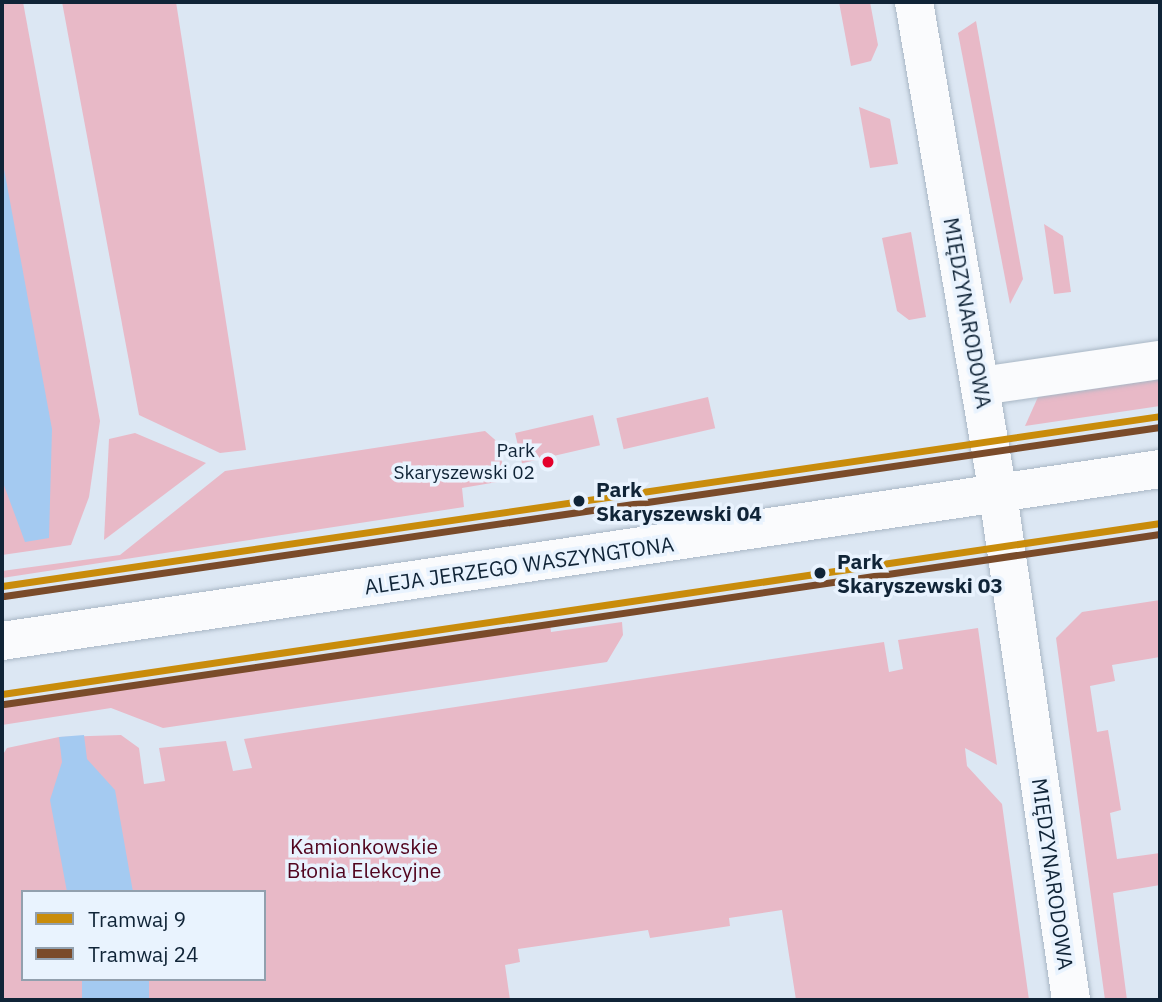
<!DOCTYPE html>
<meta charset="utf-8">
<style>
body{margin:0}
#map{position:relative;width:1162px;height:1002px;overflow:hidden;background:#dce7f3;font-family:"IBM Plex Sans",sans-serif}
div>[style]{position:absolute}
.green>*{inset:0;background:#e8b9c7;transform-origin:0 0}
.water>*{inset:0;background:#a4caf1;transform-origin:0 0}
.roads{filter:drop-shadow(0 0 2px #a9b7c5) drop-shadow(0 0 2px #a9b7c5)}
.minor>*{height:38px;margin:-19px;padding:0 19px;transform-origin:19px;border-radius:19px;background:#fafbfd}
.major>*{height:38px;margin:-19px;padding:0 19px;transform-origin:19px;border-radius:19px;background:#fafbfd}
.tram-1>*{height:7px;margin:-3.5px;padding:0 3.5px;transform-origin:3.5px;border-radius:3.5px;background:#c98c0b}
.tram-2>*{height:7px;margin:-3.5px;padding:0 3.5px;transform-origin:3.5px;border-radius:3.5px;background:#7a4b2a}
.dots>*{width:19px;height:19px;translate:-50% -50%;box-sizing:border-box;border:4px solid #e9f3fe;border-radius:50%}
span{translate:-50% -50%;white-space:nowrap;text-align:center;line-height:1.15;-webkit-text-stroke:7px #e9f3fe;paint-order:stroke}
.bus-label{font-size:19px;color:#102437}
.right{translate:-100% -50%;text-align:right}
.street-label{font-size:21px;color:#102437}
.stop-label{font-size:21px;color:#102437;font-weight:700}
.left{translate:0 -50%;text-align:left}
.park-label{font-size:21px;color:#51041e}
.frame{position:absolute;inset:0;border:4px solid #102437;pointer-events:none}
.legend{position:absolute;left:21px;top:890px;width:245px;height:91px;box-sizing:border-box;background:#e9f3fe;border:2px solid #92a0ae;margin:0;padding:9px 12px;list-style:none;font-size:21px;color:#102437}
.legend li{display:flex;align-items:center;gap:14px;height:35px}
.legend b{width:35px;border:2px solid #92a0ae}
</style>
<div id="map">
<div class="green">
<i style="clip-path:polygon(2px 2px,23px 2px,100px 421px,89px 497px,71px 545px,2px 555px)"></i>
<i style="clip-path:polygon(62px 2px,176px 2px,246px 450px,220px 453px,139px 415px)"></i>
<i style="clip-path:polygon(839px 2px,870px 2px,878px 45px,871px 61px,851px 66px)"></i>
<i style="clip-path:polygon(976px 21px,1023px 279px,1010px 304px,958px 33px)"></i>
<i style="clip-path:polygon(859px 107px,890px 119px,898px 164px,870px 168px)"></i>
<i style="clip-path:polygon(1044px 224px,1063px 236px,1071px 292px,1054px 294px)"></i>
<i style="clip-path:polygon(911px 232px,926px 317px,909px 320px,897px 311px,882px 238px)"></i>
<i style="clip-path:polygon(1160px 379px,1160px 406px,1025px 426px,1038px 397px)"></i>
<i style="left:708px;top:397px;width:32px;height:94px;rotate:77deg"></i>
<i style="left:593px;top:415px;width:31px;height:80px;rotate:77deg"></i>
<i style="clip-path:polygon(485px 431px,501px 445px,503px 481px,462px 488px,464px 507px,2px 578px,2px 571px,120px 555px,225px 471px)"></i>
<i style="clip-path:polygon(135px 433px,206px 463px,104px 540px,109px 439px)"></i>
<i style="clip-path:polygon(1160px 600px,1160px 657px,1112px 665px,1115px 681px,1090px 686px,1097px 732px,1108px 730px,1121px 810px,1110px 813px,1117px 859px,1160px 853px,1160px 885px,1113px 893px,1127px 1000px,1105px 1000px,1056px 638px,1082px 612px)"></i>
<i style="clip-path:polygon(622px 622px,623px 635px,607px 662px,163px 728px,111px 708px,2px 725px,2px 706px,550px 623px,551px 632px)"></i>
<i style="clip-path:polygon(evenodd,978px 628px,997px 765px,965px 748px,967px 766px,1002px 804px,1029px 1000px,796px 1000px,782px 910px,729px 918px,730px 926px,650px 938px,648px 930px,518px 949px,520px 962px,505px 965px,510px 1000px,2px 1000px,2px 756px,7px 748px,59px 737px,121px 735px,139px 748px,144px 784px,165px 781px,159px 748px,226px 741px,233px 771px,252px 768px,244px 739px,884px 642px,889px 672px,903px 669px,898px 640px,978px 628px,23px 892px,264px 892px,264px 979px,23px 979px,23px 892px)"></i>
</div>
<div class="water">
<i style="clip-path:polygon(2px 158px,52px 429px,49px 538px,25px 542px,2px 480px)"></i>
<i style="clip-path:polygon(84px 735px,87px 759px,115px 790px,133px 892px,67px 892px,50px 800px,62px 762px,59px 737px)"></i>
<i style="left:82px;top:979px;width:67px;height:21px"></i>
</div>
<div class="roads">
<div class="minor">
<i style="left:914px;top:2px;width:499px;rotate:80.3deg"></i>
<i style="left:998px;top:494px;width:511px;rotate:81.79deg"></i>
<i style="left:981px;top:386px;width:181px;rotate:-8.3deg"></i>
</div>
<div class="major">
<i style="left:2px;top:641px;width:1171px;rotate:-8.45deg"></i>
</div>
</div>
<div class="tram-1">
<i style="left:2px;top:586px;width:1170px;rotate:-8.35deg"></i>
<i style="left:2px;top:694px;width:1171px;rotate:-8.4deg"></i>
</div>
<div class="tram-2">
<i style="left:4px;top:596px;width:1168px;rotate:-8.32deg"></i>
<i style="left:4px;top:704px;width:1168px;rotate:-8.37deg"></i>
</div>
<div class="dots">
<i style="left:548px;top:462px;background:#e4002b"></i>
<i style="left:579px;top:501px;background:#102437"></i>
<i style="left:820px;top:573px;background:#102437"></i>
</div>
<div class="bus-label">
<span class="right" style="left:535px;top:462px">Park<br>Skaryszewski 02</span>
</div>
<div class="street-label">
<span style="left:968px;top:313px;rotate:80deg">MIĘDZYNARODOWA</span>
<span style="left:519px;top:565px;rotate:-8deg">ALEJA JERZEGO WASZYNGTONA</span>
<span style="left:1053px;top:874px;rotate:82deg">MIĘDZYNARODOWA</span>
</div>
<div class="stop-label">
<span class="left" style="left:596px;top:501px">Park<br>Skaryszewski 04</span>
<span class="left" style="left:837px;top:573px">Park<br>Skaryszewski 03</span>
</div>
<div class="park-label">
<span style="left:364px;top:858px">Kamionkowskie<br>Błonia Elekcyjne</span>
</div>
<div class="frame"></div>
<ul class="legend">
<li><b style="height:9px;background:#c98c0b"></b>Tramwaj 9</li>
<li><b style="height:9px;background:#7a4b2a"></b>Tramwaj 24</li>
</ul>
</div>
